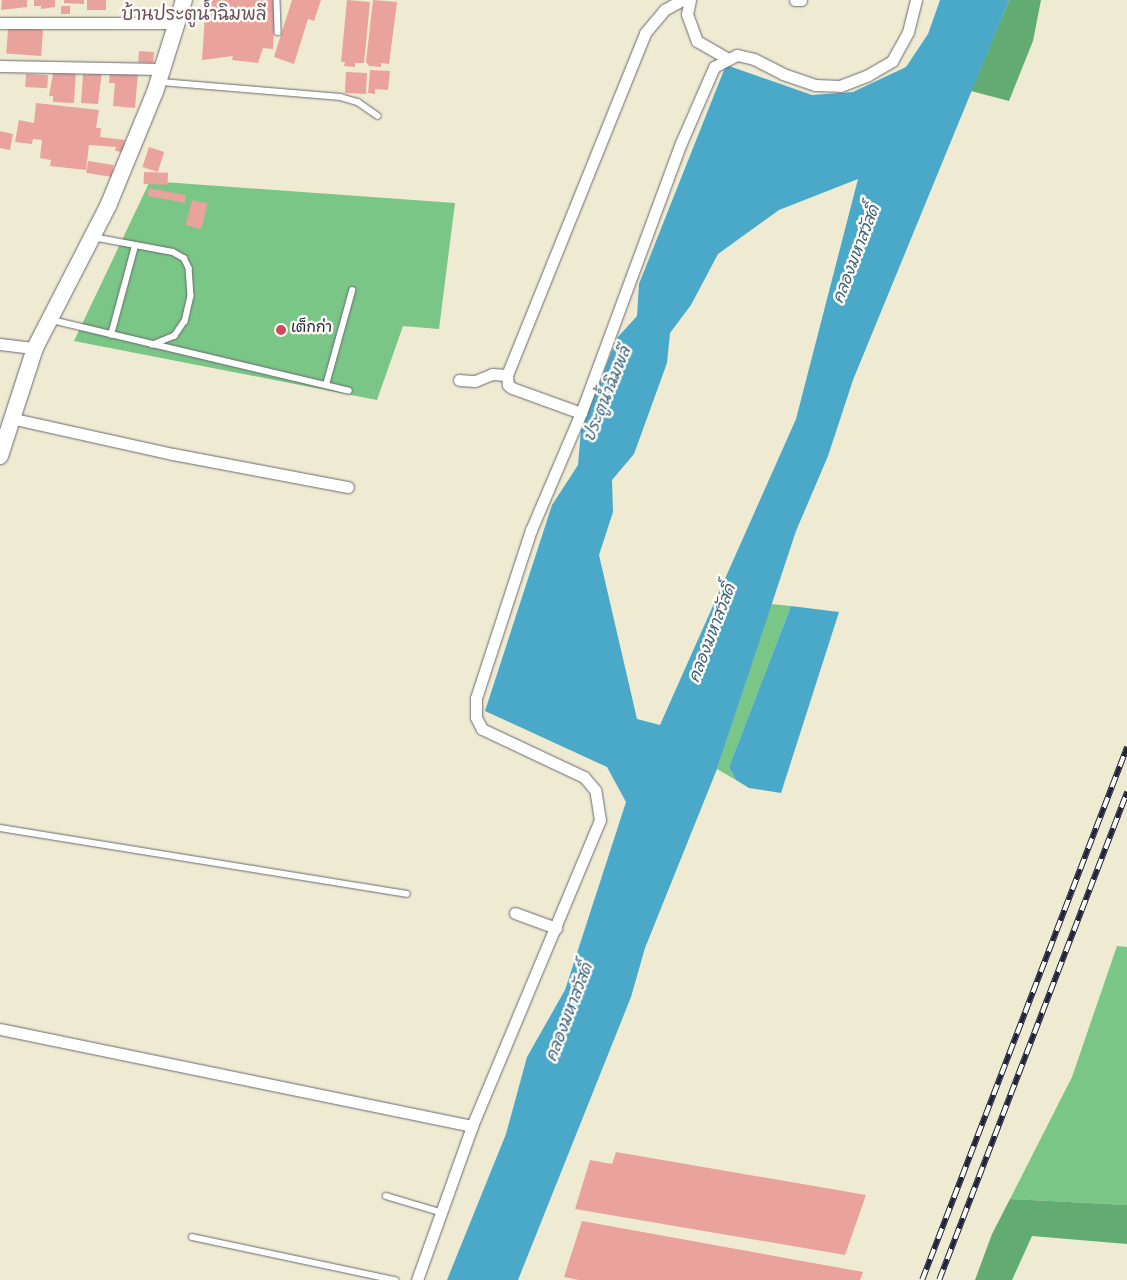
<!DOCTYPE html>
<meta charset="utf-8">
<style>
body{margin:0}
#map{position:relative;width:1127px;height:1280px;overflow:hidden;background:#efebd3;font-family:Dekko,"Playpen Sans Thai",sans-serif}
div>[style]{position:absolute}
.green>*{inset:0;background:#79c686}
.forest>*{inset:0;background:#62ab73}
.water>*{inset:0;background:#4aa8c9}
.building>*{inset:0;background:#e9a29c;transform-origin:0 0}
.roads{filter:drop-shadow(0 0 1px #6a6870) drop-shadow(0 0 1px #6a6870)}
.lane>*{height:5.5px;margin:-2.75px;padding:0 2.75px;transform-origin:2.75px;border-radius:2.75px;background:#fff}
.street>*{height:11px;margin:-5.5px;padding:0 5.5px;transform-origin:5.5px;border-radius:5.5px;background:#fff}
.secondary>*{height:16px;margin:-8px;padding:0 8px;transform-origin:8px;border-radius:8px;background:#fff}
.rail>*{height:5.5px;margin-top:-2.75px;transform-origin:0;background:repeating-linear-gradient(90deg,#fdfcf7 0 11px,#22223b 0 22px);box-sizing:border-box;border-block:1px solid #22223b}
.dots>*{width:14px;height:14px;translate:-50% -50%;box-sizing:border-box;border:2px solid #fdfcf7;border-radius:50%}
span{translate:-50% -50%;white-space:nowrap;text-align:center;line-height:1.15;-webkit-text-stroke:5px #fdfcf7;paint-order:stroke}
.poi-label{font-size:15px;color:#22223b}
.left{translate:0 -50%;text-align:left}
.water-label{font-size:16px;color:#345e7b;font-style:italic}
.quarter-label{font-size:18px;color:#684f5d}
</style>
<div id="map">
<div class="green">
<i style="clip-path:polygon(150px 181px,455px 203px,439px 329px,403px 326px,377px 400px,74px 341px)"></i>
<i style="clip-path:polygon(771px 604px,791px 606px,729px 767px,736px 780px,717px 769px)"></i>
<i style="clip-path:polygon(1117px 946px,1127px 947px,1127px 1205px,1010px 1199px,1072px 1077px)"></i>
</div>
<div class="forest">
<i style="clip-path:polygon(1009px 0,1041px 0,1033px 41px,1009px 101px,971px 91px)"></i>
<i style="clip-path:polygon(1010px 1199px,1127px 1205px,1127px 1244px,1032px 1236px,1012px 1280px,975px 1280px,992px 1234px)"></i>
</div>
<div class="water">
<i style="clip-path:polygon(evenodd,940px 0,1009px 0,853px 380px,828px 456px,796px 531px,717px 769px,645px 948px,631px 997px,518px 1280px,447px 1280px,506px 1134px,527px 1057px,565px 990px,626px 802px,607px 767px,485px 711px,552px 505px,578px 465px,581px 430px,617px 338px,637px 316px,639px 284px,726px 65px,812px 95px,853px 92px,906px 67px,928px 34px,940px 0,858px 179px,796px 419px,660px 725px,637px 719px,599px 555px,613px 512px,612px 480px,634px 454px,667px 363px,670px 333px,691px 305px,718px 254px,779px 210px,858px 179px)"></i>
<i style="clip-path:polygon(791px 606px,839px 612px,781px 793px,749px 788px,736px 780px,729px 767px)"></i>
</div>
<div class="building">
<i style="clip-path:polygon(2px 0,27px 0,27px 7px,1px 10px)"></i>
<i style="clip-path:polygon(34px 0,55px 0,55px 7px,41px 9px,41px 6px,34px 6px)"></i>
<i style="clip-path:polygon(64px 0,84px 0,84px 4px,64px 3px)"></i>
<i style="left:87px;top:0;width:19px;height:10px"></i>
<i style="clip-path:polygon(206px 0,275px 0,273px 49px,263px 48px,258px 63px,232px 60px,233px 56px,202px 60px)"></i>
<i style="clip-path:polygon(292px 0,321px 0,314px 21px,308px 19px,294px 64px,274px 57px)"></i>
<i style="clip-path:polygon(347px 0,370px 2px,364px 63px,355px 63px,355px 67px,344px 66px,345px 62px,341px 62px)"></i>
<i style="clip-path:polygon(373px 0,397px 2px,389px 64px,381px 63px,381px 67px,369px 66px,366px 62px)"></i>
<i style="left:61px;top:6px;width:9px;height:8px"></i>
<i style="left:43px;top:30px;width:26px;height:35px;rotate:94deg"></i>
<i style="left:139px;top:51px;width:15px;height:11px;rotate:4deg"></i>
<i style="clip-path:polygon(54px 68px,76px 69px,74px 103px,53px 102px,53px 96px,49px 96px)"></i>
<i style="clip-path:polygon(88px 70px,102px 71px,98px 104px,81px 103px,83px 74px,88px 75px)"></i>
<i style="clip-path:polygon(370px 70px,390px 71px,388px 90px,375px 89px,375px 94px,368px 93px)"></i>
<i style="clip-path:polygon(110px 71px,138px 73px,135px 108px,113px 106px,115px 83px,109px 83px)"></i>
<i style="left:346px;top:72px;width:21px;height:21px;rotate:3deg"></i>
<i style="left:26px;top:74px;width:22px;height:13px;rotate:3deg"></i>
<i style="clip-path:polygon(36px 103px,99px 110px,96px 128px,101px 128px,100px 137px,125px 140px,123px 152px,115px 151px,116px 147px,89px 145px,86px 170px,50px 166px,51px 160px,40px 158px,42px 140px,33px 139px,32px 144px,15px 142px,19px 120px,34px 123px)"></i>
<i style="clip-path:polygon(0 131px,13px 134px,10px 150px,0 148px)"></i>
<i style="left:149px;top:147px;width:16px;height:21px;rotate:18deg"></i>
<i style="left:88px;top:161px;width:26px;height:12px;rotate:9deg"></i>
<i style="left:144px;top:172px;width:24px;height:12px;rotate:2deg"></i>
<i style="left:149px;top:188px;width:38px;height:8px;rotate:11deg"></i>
<i style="left:192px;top:200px;width:16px;height:26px;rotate:14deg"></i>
<i style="clip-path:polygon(616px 1152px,866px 1195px,845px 1255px,575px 1209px,590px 1160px,612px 1164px)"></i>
<i style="clip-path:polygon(582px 1221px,863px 1272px,860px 1280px,579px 1280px,564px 1277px)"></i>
</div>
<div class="roads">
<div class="lane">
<i style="left:277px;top:0;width:32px;rotate:88deg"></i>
<i style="left:161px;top:82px;width:180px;rotate:4.8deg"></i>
<i style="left:340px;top:97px;width:19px;rotate:16deg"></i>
<i style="left:358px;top:102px;width:24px;rotate:35deg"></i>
<i style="left:93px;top:237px;width:81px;rotate:10.6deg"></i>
<i style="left:173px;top:252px;width:13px;rotate:29deg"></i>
<i style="left:184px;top:258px;width:11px;rotate:63deg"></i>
<i style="left:189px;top:268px;width:28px;rotate:86deg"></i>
<i style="left:191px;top:296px;width:26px;rotate:103deg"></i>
<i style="left:185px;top:321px;width:18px;rotate:124deg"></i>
<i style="left:175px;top:336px;width:24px;rotate:158deg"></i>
<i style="left:52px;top:320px;width:305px;rotate:13.4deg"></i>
<i style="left:111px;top:335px;width:92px;rotate:-74.9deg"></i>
<i style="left:326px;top:385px;width:98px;rotate:-74.5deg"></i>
<i style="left:0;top:828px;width:412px;rotate:9.2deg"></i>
<i style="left:386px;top:1196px;width:56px;rotate:16.5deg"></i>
<i style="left:192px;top:1237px;width:208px;rotate:12deg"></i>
</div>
<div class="street">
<i style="left:690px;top:0;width:14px;rotate:102deg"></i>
<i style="left:687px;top:14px;width:29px;rotate:70deg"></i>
<i style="left:697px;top:41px;width:36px;rotate:30deg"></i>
<i style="left:795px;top:0;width:6px"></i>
<i style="left:0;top:23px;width:177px"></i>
<i style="left:0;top:66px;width:162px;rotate:1.1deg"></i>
<i style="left:0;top:344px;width:35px;rotate:7deg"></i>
<i style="left:459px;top:380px;width:16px;rotate:4deg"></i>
<i style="left:475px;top:381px;width:18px;rotate:-22deg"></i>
<i style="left:492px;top:374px;width:15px;rotate:4deg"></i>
<i style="left:581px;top:413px;width:73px;rotate:-160.1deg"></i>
<i style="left:512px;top:388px;width:5px;rotate:-143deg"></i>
<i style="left:508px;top:385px;width:10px;rotate:-96deg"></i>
<i style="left:507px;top:375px;width:369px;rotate:-68deg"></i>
<i style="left:645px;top:33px;width:30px;rotate:-50deg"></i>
<i style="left:664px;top:10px;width:21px;rotate:-29deg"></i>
<i style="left:10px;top:418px;width:167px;rotate:12.5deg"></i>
<i style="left:173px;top:454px;width:178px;rotate:10.7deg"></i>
<i style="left:515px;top:913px;width:44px;rotate:20.1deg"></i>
<i style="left:0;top:1029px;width:482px;rotate:11.6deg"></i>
<i style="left:417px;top:1280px;width:164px;rotate:-70.3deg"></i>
<i style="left:472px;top:1126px;width:332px;rotate:-67.3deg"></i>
<i style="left:600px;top:820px;width:30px;rotate:-99deg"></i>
<i style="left:595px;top:790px;width:17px;rotate:-130deg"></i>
<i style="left:584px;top:777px;width:113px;rotate:-154.8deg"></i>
<i style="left:482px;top:729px;width:13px;rotate:-117deg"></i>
<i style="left:476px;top:717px;width:19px;rotate:-90deg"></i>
<i style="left:476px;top:698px;width:177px;rotate:-71.9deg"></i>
<i style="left:531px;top:530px;width:127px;rotate:-66.9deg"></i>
<i style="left:581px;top:413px;width:288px;rotate:-69.7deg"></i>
<i style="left:681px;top:143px;width:83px;rotate:-66.5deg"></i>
<i style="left:714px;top:67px;width:26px;rotate:-28deg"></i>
<i style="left:737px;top:55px;width:17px;rotate:13deg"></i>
<i style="left:754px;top:59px;width:33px;rotate:27deg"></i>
<i style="left:783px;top:74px;width:34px;rotate:19deg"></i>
<i style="left:815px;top:85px;width:25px;rotate:2deg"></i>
<i style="left:840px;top:86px;width:30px;rotate:-21deg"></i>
<i style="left:868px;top:75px;width:28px;rotate:-30deg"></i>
<i style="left:892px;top:61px;width:33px;rotate:-61deg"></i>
<i style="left:908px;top:32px;width:33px;rotate:-76deg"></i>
</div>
<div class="secondary">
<i style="left:0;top:456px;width:114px;rotate:-72deg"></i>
<i style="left:35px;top:348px;width:160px;rotate:-62.8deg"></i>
<i style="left:108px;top:206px;width:123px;rotate:-67.6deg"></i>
<i style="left:155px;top:92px;width:96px;rotate:-72.5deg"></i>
</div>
</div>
<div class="rail">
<i style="left:922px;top:1280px;width:571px;rotate:-68.96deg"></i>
<i style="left:939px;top:1280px;width:523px;rotate:-68.93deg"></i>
</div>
<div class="dots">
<i style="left:281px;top:330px;background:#d1495b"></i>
</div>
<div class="poi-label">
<span class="left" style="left:291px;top:330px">เต็กก่า</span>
</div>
<div class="water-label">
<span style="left:858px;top:255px;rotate:-69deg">คลองมหาสวัสดิ์</span>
<span style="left:609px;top:395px;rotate:-68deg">ประตูน้ำฉิมพลี</span>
<span style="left:714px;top:634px;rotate:-69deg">คลองมหาสวัสดิ์</span>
<span style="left:571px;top:1013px;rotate:-69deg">คลองมหาสวัสดิ์</span>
</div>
<div class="quarter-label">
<span style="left:194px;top:17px">บ้านประตูน้ำฉิมพลี</span>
</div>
</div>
